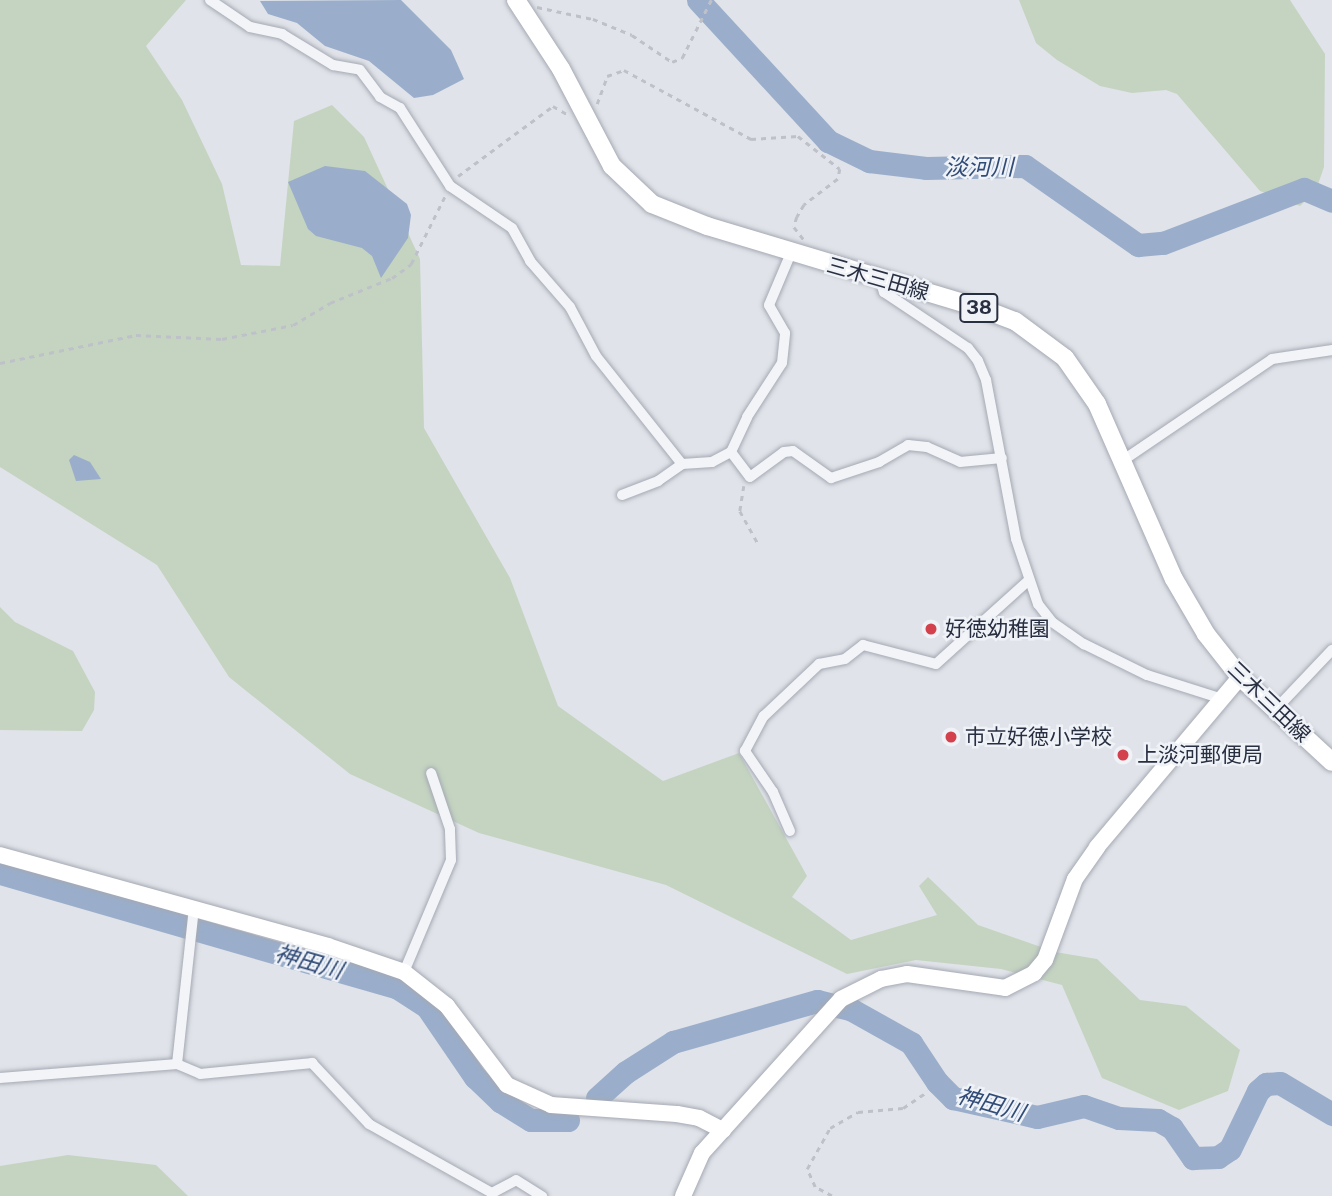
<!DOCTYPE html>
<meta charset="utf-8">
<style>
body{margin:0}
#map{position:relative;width:1332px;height:1196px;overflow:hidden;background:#e0e3e9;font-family:"Public Sans","Noto Sans JP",sans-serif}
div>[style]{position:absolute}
.green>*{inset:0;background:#c4d4c1}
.water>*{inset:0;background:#9aaecb}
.river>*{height:23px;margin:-11.5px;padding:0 11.5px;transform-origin:11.5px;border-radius:11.5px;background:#9aaecb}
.path>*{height:2.5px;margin-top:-1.25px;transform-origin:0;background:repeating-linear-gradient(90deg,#bec1c8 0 5px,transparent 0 10px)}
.roads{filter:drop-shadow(0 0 2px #a5a9b3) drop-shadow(0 0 2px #a5a9b3)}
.street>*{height:10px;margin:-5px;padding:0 5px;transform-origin:5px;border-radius:5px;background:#f3f4f8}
.secondary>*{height:16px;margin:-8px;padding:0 8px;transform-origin:8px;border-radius:8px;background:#fff}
.primary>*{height:18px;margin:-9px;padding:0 9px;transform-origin:9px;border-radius:9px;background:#fff}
.dots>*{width:19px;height:19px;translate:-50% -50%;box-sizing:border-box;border:4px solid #eff2f7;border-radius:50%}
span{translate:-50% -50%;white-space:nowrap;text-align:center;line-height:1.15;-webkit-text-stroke:5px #eff2f7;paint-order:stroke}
.shield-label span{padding:2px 5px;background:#eff2f7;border:2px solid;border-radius:5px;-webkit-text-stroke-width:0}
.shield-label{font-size:19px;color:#282f41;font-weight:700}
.street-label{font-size:21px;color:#282f41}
.poi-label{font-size:21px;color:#282f41}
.left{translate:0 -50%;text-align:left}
.water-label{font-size:23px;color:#314b77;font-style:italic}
</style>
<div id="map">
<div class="green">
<i style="clip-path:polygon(0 0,186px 0,146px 46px,182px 100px,222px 184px,241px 265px,280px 266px,294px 121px,332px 105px,364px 137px,420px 259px,424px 428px,510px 578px,558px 706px,663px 781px,739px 753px,807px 876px,792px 897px,851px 940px,937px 915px,919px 886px,928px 877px,978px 925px,1055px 952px,1097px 959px,1140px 1000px,1186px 1006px,1240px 1050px,1228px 1091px,1179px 1110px,1102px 1078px,1062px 985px,1001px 969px,916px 960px,847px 974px,666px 885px,479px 833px,350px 774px,229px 677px,157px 565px,0 467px)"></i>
<i style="clip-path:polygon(1019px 0,1290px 0,1325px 54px,1324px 167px,1316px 190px,1300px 206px,1260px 191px,1177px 94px,1166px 90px,1132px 93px,1100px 86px,1057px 60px,1036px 43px)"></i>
<i style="clip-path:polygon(0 607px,15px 622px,73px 651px,95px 692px,94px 710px,82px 731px,0 730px)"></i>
<i style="clip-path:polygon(68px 1155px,156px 1165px,188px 1196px,0 1196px,0 1166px)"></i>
</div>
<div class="water">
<i style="clip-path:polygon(401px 0,451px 50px,464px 79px,433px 95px,414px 98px,369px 61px,325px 46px,297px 23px,268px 14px,260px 1px)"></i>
<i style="clip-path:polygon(325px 166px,365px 171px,407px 204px,411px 215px,408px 238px,381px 278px,372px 256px,362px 248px,316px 236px,308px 229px,288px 182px)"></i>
<i style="clip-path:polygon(74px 455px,90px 462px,101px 479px,76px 481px,69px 460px)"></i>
</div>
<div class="river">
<i style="left:698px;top:0;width:192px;rotate:47.3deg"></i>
<i style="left:828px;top:141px;width:46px;rotate:26deg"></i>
<i style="left:869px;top:161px;width:57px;rotate:7deg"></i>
<i style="left:926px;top:168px;width:99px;rotate:-1.2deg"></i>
<i style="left:1025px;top:166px;width:138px;rotate:35deg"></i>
<i style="left:1138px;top:245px;width:25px;rotate:-5deg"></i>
<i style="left:1163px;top:243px;width:151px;rotate:-21deg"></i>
<i style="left:1304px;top:189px;width:30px;rotate:23deg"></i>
<i style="left:0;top:873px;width:414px;rotate:16.1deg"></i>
<i style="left:398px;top:988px;width:35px;rotate:33deg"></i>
<i style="left:427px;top:1007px;width:85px;rotate:55.6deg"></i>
<i style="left:475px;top:1077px;width:35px;rotate:44deg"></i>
<i style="left:500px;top:1101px;width:36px;rotate:32deg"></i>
<i style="left:531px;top:1120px;width:37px"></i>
<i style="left:597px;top:1098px;width:39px;rotate:-42deg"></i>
<i style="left:626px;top:1072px;width:56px;rotate:-32.6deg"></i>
<i style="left:673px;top:1042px;width:150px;rotate:-15.9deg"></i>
<i style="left:817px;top:1001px;width:36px;rotate:14deg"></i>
<i style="left:852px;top:1010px;width:68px;rotate:29.2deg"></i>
<i style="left:911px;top:1043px;width:47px;rotate:56.3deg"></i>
<i style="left:937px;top:1082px;width:23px;rotate:45deg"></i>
<i style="left:953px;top:1098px;width:86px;rotate:12.7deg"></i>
<i style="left:1037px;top:1117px;width:48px;rotate:-13.2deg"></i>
<i style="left:1084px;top:1106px;width:37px;rotate:19deg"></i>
<i style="left:1119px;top:1118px;width:39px;rotate:3deg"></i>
<i style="left:1158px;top:1120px;width:16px;rotate:30deg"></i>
<i style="left:1172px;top:1128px;width:37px;rotate:55deg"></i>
<i style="left:1193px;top:1158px;width:25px;rotate:-2deg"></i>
<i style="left:1218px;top:1157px;width:14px;rotate:-34deg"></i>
<i style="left:1230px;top:1149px;width:64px;rotate:-64.2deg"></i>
<i style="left:1258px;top:1091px;width:11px;rotate:-41deg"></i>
<i style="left:1266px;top:1084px;width:14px;rotate:-4deg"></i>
<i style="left:1280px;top:1083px;width:61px;rotate:30.8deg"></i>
</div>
<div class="path">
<i style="left:537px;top:7px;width:57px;rotate:12.1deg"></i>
<i style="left:593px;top:19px;width:42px;rotate:22.3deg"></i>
<i style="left:632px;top:35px;width:48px;rotate:34deg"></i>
<i style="left:672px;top:62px;width:11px;rotate:-22deg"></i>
<i style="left:682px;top:58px;width:65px;rotate:-63.4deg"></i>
<i style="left:597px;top:104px;width:30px;rotate:-70deg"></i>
<i style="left:607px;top:76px;width:18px;rotate:-19deg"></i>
<i style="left:624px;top:70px;width:145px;rotate:28.5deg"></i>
<i style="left:751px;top:139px;width:47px;rotate:-3.7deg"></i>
<i style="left:798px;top:136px;width:53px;rotate:38.2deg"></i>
<i style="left:840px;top:169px;width:10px;rotate:101deg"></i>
<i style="left:838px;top:179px;width:43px;rotate:142.6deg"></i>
<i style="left:804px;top:205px;width:14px;rotate:120deg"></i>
<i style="left:797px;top:217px;width:10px;rotate:107deg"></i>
<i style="left:794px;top:227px;width:16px;rotate:52deg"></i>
<i style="left:458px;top:176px;width:118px;rotate:-36.4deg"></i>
<i style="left:553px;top:106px;width:16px;rotate:30deg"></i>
<i style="left:0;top:363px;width:139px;rotate:-11.6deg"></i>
<i style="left:136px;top:335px;width:86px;rotate:2.7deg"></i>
<i style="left:222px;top:339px;width:72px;rotate:-11.2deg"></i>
<i style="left:293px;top:325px;width:43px;rotate:-30.7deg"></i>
<i style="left:330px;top:303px;width:67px;rotate:-22deg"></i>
<i style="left:392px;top:278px;width:24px;rotate:-36deg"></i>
<i style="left:411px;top:264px;width:76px;rotate:-63.4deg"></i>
<i style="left:744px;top:486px;width:25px;rotate:99deg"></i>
<i style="left:740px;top:511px;width:38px;rotate:61deg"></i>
<i style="left:832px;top:1196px;width:19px;rotate:-152deg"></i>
<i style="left:815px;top:1187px;width:20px;rotate:-114deg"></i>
<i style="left:807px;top:1169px;width:47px;rotate:-60.7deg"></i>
<i style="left:830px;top:1128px;width:32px;rotate:-30deg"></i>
<i style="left:858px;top:1112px;width:45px;rotate:-5.1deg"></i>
<i style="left:903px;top:1108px;width:30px;rotate:-34deg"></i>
</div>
<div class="roads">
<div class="street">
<i style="left:210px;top:0;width:48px;rotate:34deg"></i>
<i style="left:250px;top:27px;width:33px;rotate:12deg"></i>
<i style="left:282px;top:34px;width:60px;rotate:31.3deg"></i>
<i style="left:333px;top:65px;width:27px;rotate:10deg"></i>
<i style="left:360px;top:70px;width:34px;rotate:53deg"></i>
<i style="left:380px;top:97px;width:23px;rotate:29deg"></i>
<i style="left:400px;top:108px;width:93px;rotate:57.3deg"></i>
<i style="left:450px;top:186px;width:75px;rotate:34.1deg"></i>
<i style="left:512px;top:228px;width:38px;rotate:61deg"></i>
<i style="left:530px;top:261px;width:61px;rotate:49deg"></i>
<i style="left:570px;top:307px;width:55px;rotate:62deg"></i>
<i style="left:596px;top:356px;width:138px;rotate:51.5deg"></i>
<i style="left:880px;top:280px;width:13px;rotate:72deg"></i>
<i style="left:884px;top:292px;width:101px;rotate:33.7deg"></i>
<i style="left:968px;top:348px;width:16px;rotate:52deg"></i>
<i style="left:978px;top:361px;width:21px;rotate:67deg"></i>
<i style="left:986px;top:380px;width:162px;rotate:79.3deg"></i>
<i style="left:1016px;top:539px;width:69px;rotate:71.3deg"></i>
<i style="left:1038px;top:604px;width:23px;rotate:52deg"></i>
<i style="left:1052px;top:622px;width:39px;rotate:35deg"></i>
<i style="left:1084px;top:644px;width:70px;rotate:26.2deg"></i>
<i style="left:1147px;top:675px;width:76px;rotate:17.7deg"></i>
<i style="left:731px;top:452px;width:38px;rotate:-65deg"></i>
<i style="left:747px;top:417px;width:64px;rotate:-57.1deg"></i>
<i style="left:782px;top:363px;width:30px;rotate:-84deg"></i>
<i style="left:785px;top:333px;width:32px;rotate:-120deg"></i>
<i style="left:769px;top:305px;width:56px;rotate:-67.1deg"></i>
<i style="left:1122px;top:461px;width:181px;rotate:-34.2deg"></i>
<i style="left:1272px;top:359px;width:61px;rotate:-8.5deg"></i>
<i style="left:622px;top:495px;width:39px;rotate:-21deg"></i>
<i style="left:658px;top:481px;width:29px;rotate:-35deg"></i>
<i style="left:682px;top:464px;width:30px;rotate:-4deg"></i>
<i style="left:712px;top:462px;width:21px;rotate:-28deg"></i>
<i style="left:731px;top:452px;width:31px;rotate:53deg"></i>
<i style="left:750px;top:477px;width:42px;rotate:-36.3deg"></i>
<i style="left:784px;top:452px;width:9px;rotate:-6deg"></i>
<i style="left:793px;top:451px;width:47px;rotate:35.4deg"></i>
<i style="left:831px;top:478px;width:51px;rotate:-18.4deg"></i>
<i style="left:879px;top:462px;width:34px;rotate:-30deg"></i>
<i style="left:908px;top:445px;width:19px;rotate:6deg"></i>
<i style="left:927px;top:447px;width:36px;rotate:24deg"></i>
<i style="left:960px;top:462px;width:42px;rotate:-5.4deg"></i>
<i style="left:1275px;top:710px;width:83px;rotate:-46.5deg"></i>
<i style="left:790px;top:831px;width:43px;rotate:-113.6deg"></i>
<i style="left:773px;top:792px;width:50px;rotate:-124.3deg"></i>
<i style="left:745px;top:751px;width:40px;rotate:-62deg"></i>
<i style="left:764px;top:716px;width:76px;rotate:-43.4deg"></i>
<i style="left:819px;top:664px;width:26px;rotate:-11deg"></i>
<i style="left:845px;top:659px;width:23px;rotate:-38deg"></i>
<i style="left:863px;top:645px;width:75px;rotate:14.6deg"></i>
<i style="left:936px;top:664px;width:124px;rotate:-42.1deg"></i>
<i style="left:404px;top:972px;width:121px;rotate:-67.2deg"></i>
<i style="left:451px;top:860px;width:31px;rotate:-92deg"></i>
<i style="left:450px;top:829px;width:59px;rotate:-108.7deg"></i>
<i style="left:177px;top:1064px;width:157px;rotate:-83.8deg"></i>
<i style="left:0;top:1078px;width:178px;rotate:-4.5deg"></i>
<i style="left:177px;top:1064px;width:25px;rotate:23deg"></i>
<i style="left:200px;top:1074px;width:113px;rotate:-5.6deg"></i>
<i style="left:312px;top:1063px;width:83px;rotate:46.9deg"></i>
<i style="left:369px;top:1124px;width:141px;rotate:29.3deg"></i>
<i style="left:492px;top:1193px;width:27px;rotate:-28deg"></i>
<i style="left:516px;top:1180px;width:31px;rotate:32deg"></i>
</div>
<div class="secondary">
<i style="left:0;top:855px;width:340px;rotate:15.5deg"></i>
<i style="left:328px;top:946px;width:80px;rotate:18.9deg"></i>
<i style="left:404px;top:972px;width:55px;rotate:38.3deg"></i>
<i style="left:447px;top:1006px;width:99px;rotate:52.8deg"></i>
<i style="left:507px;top:1085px;width:48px;rotate:24.4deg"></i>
<i style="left:551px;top:1105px;width:126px;rotate:4.1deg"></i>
<i style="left:677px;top:1114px;width:22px;rotate:10deg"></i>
<i style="left:699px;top:1118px;width:27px;rotate:27deg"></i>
<i style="left:683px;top:1196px;width:47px;rotate:-66.2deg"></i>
<i style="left:702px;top:1153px;width:207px;rotate:-47.9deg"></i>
<i style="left:841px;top:999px;width:45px;rotate:-26.6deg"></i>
<i style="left:881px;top:979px;width:26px;rotate:-11deg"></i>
<i style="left:907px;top:974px;width:99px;rotate:8.1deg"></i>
<i style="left:1005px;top:988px;width:33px;rotate:-27deg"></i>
<i style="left:1034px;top:973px;width:17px;rotate:-50deg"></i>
<i style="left:1045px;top:960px;width:86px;rotate:-69.7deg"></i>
<i style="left:1075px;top:879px;width:39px;rotate:-55deg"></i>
<i style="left:1097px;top:847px;width:222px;rotate:-49.9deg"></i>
</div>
<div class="primary">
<i style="left:516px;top:0;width:82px;rotate:56.9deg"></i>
<i style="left:561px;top:69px;width:110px;rotate:62.3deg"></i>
<i style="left:612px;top:166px;width:55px;rotate:43.5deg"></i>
<i style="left:652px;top:204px;width:59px;rotate:21.8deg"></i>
<i style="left:707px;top:226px;width:288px;rotate:16.7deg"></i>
<i style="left:983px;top:309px;width:34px;rotate:21deg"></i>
<i style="left:1015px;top:321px;width:62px;rotate:36.5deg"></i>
<i style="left:1065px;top:358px;width:56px;rotate:55.2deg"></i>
<i style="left:1097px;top:404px;width:191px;rotate:66.3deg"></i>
<i style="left:1174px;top:579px;width:64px;rotate:59.8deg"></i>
<i style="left:1206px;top:634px;width:55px;rotate:51.7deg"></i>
<i style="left:1240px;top:677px;width:125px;rotate:42.7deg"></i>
</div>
</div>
<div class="dots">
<i style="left:931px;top:629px;background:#d3414d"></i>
<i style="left:951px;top:737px;background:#d3414d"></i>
<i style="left:1123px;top:755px;background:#d3414d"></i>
</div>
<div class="shield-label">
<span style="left:979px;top:308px">38</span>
</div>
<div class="street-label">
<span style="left:878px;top:279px;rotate:16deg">三木三田線</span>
<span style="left:1269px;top:702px;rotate:44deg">三木三田線</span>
</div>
<div class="poi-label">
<span class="left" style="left:945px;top:629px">好徳幼稚園</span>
<span class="left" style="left:965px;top:737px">市立好徳小学校</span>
<span class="left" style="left:1137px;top:755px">上淡河郵便局</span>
</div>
<div class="water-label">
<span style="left:979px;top:167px">淡河川</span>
<span style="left:309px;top:962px;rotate:16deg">神田川</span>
<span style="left:991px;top:1104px;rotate:16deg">神田川</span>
</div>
</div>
